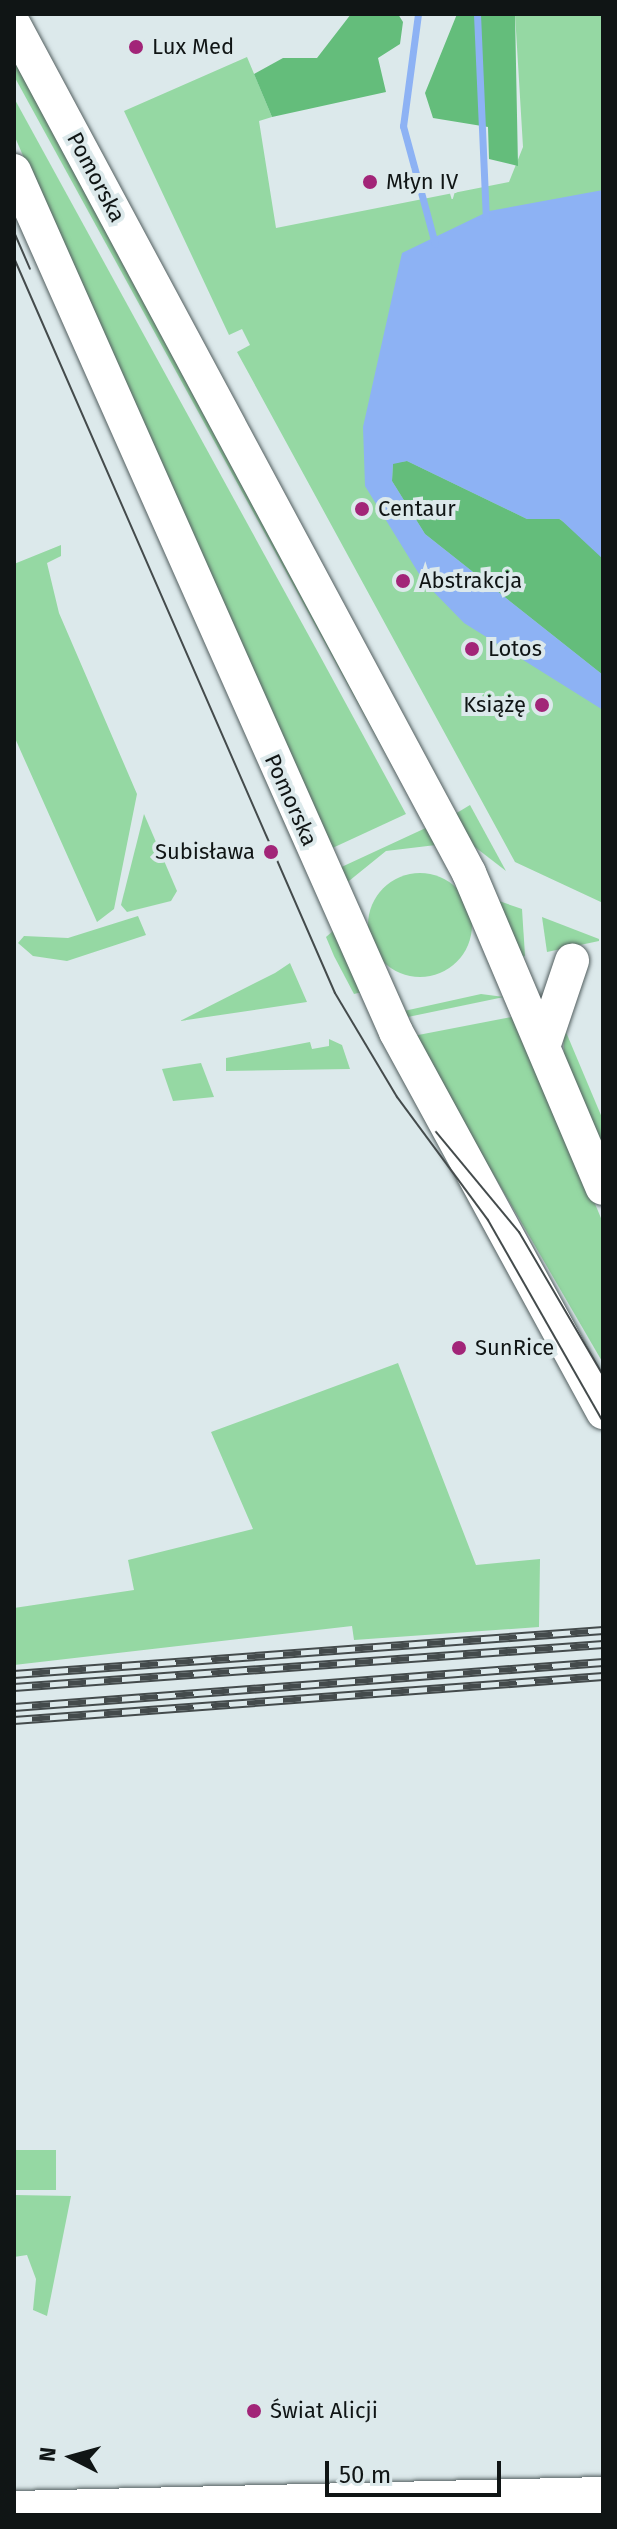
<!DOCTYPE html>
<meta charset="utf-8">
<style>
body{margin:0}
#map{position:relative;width:617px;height:2529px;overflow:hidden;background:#dce9eb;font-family:"Fira Sans",sans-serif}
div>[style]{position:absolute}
.green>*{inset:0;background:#95d8a3;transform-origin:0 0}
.round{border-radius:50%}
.forest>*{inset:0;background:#64bd7b}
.water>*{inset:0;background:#8db2f4}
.stream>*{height:7px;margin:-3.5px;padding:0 3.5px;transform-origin:3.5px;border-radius:3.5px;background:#8db2f4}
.roads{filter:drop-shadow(0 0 2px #535f60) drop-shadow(0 0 2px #535f60)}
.secondary>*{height:34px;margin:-17px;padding:0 17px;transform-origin:17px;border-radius:17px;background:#fff}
.primary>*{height:38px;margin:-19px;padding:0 19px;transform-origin:19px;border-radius:19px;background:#fff}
.tram>*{height:2px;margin:-1px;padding:0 1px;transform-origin:1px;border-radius:1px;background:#444b4c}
.rail>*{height:9px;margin-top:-4.5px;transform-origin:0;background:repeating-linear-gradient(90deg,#dce9eb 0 18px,#444b4c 0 36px);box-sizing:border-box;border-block:2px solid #444b4c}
.dots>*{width:22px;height:22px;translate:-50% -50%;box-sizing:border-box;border:4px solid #dce9eb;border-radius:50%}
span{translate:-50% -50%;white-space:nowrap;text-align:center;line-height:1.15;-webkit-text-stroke:8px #dce9eb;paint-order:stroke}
.poi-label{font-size:22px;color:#101515}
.left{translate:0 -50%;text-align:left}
.right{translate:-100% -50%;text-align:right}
.street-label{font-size:22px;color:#101515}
.frame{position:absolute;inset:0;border:16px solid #101515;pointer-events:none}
.north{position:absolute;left:32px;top:2417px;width:80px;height:80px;-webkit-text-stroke:6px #dce9eb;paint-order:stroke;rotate:276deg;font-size:22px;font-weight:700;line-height:32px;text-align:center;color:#101515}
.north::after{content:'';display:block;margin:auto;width:28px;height:36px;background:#101515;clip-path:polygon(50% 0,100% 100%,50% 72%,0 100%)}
.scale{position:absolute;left:325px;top:2461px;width:176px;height:36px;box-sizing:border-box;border:4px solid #101515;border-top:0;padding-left:10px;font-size:24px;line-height:28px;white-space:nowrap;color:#101515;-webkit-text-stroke:6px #dce9eb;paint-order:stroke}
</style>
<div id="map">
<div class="green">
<i style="clip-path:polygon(515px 14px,603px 14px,603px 903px,515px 862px,237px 352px,250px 345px,242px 329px,229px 335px,124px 111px,247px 57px,272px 117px,259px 121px,276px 228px,509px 182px,523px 147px)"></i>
<i style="clip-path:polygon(14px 52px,416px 809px,14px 76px)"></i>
<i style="clip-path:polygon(14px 98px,320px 656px,406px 814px,326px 851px,14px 135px)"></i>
<i style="clip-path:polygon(61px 545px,61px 556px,47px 563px,59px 613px,137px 794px,114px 909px,97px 922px,14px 736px,14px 564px)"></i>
<i style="clip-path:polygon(470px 805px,506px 871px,471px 844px,455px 814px)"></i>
<i style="clip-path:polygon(144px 814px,177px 891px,171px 901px,127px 912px,121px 905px)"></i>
<i style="clip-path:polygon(430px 826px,436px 845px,386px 851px,344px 885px,335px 870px)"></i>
<i class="round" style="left:368px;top:873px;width:104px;height:104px"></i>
<i style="clip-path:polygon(499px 901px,522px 909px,525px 956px,521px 957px)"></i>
<i style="clip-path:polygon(138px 916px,146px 935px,67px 961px,33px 956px,18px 943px,24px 936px,68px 938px)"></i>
<i style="clip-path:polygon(542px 917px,599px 939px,599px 941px,547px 952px)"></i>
<i style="clip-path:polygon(333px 931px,362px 992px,354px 994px,334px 956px,326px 937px)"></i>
<i style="clip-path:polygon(290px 963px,307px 1002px,180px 1021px,275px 973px)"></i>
<i style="clip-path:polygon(481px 994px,504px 997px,403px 1018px,404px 1011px)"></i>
<i style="clip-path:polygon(517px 1016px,603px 1223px,603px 1363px,413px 1036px)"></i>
<i style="clip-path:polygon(563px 1025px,603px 1120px,603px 1151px,564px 1057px)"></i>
<i style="clip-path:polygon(329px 1039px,342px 1045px,350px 1069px,226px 1071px,226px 1058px,310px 1042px,312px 1049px,329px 1046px)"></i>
<i style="clip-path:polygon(201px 1063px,214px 1097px,173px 1101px,162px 1069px)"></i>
<i style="clip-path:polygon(398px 1363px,476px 1565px,540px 1559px,539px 1627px,354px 1640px,352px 1626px,14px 1665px,14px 1608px,134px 1590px,128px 1560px,253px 1529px,211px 1432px)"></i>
<i style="left:14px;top:2150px;width:42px;height:40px"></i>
<i style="clip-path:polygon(14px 2195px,71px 2196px,47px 2316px,33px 2310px,36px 2279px,27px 2255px,14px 2257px)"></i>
</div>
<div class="forest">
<i style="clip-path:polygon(351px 14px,398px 14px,403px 22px,400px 44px,378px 58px,386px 92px,272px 117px,254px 74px,283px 58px,317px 58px)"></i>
<i style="clip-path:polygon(457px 14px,515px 14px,518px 166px,489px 159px,488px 127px,433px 118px,425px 93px)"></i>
<i style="clip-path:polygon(407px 461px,527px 519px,559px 519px,580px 532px,603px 559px,603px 675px,425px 534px,392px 481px,393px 463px)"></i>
</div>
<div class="water">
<i style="clip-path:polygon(603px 190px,603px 559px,560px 519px,527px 519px,407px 461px,393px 464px,392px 481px,425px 534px,603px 675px,603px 710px,464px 623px,424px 582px,365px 486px,363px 427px,402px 253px,489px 211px)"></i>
</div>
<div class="stream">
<i style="left:418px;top:14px;width:113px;rotate:97.6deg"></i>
<i style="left:403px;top:126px;width:122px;rotate:74.8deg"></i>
<i style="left:477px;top:14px;width:204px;rotate:87.5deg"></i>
</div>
<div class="roads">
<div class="secondary">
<i style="left:14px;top:25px;width:962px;rotate:61.78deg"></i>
<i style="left:469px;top:873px;width:342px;rotate:67deg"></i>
<i style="left:14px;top:171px;width:942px;rotate:66.07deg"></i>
<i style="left:396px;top:1032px;width:433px;rotate:61.4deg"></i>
<i style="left:544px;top:1044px;width:88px;rotate:-71.4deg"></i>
</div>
<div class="primary">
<i style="left:14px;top:2510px;width:589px;rotate:-1.36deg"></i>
</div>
</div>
<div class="tram">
<i style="left:14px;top:232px;width:40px;rotate:66.6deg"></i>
<i style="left:14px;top:258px;width:802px;rotate:66.41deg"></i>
<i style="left:335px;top:993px;width:121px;rotate:59.2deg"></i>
<i style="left:397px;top:1097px;width:153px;rotate:53.5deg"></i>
<i style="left:488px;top:1220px;width:232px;rotate:60.3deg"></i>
<i style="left:436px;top:1132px;width:130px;rotate:50.3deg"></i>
<i style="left:519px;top:1232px;width:166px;rotate:59.6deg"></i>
</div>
<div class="rail">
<i style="left:14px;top:1674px;width:591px;rotate:-4.27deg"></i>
<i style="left:14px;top:1687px;width:591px;rotate:-4.18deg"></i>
<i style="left:14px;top:1707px;width:591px;rotate:-4.37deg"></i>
<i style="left:14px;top:1720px;width:591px;rotate:-4.27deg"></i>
</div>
<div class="dots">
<i style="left:136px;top:47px;background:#a22578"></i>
<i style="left:370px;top:182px;background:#a22578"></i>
<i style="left:362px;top:509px;background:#a22578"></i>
<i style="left:403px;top:581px;background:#a22578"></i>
<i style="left:472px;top:649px;background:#a22578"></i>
<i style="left:542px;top:705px;background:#a22578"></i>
<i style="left:271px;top:852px;background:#a22578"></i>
<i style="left:459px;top:1348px;background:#a22578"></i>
<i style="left:254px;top:2411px;background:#a22578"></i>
</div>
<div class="poi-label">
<span class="left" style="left:152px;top:47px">Lux Med</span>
<span class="left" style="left:386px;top:182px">Młyn IV</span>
<span class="left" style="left:378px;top:509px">Centaur</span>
<span class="left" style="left:419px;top:581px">Abstrakcja</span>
<span class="left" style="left:488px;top:649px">Lotos</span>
<span class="right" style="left:526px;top:705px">Książę</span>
<span class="right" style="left:255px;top:852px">Subisława</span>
<span class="left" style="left:475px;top:1348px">SunRice</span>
<span class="left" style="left:270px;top:2411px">Świat Alicji</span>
</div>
<div class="street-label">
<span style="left:96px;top:177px;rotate:62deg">Pomorska</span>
<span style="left:291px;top:800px;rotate:66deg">Pomorska</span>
</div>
<div class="frame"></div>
<div class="north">N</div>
<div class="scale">50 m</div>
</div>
